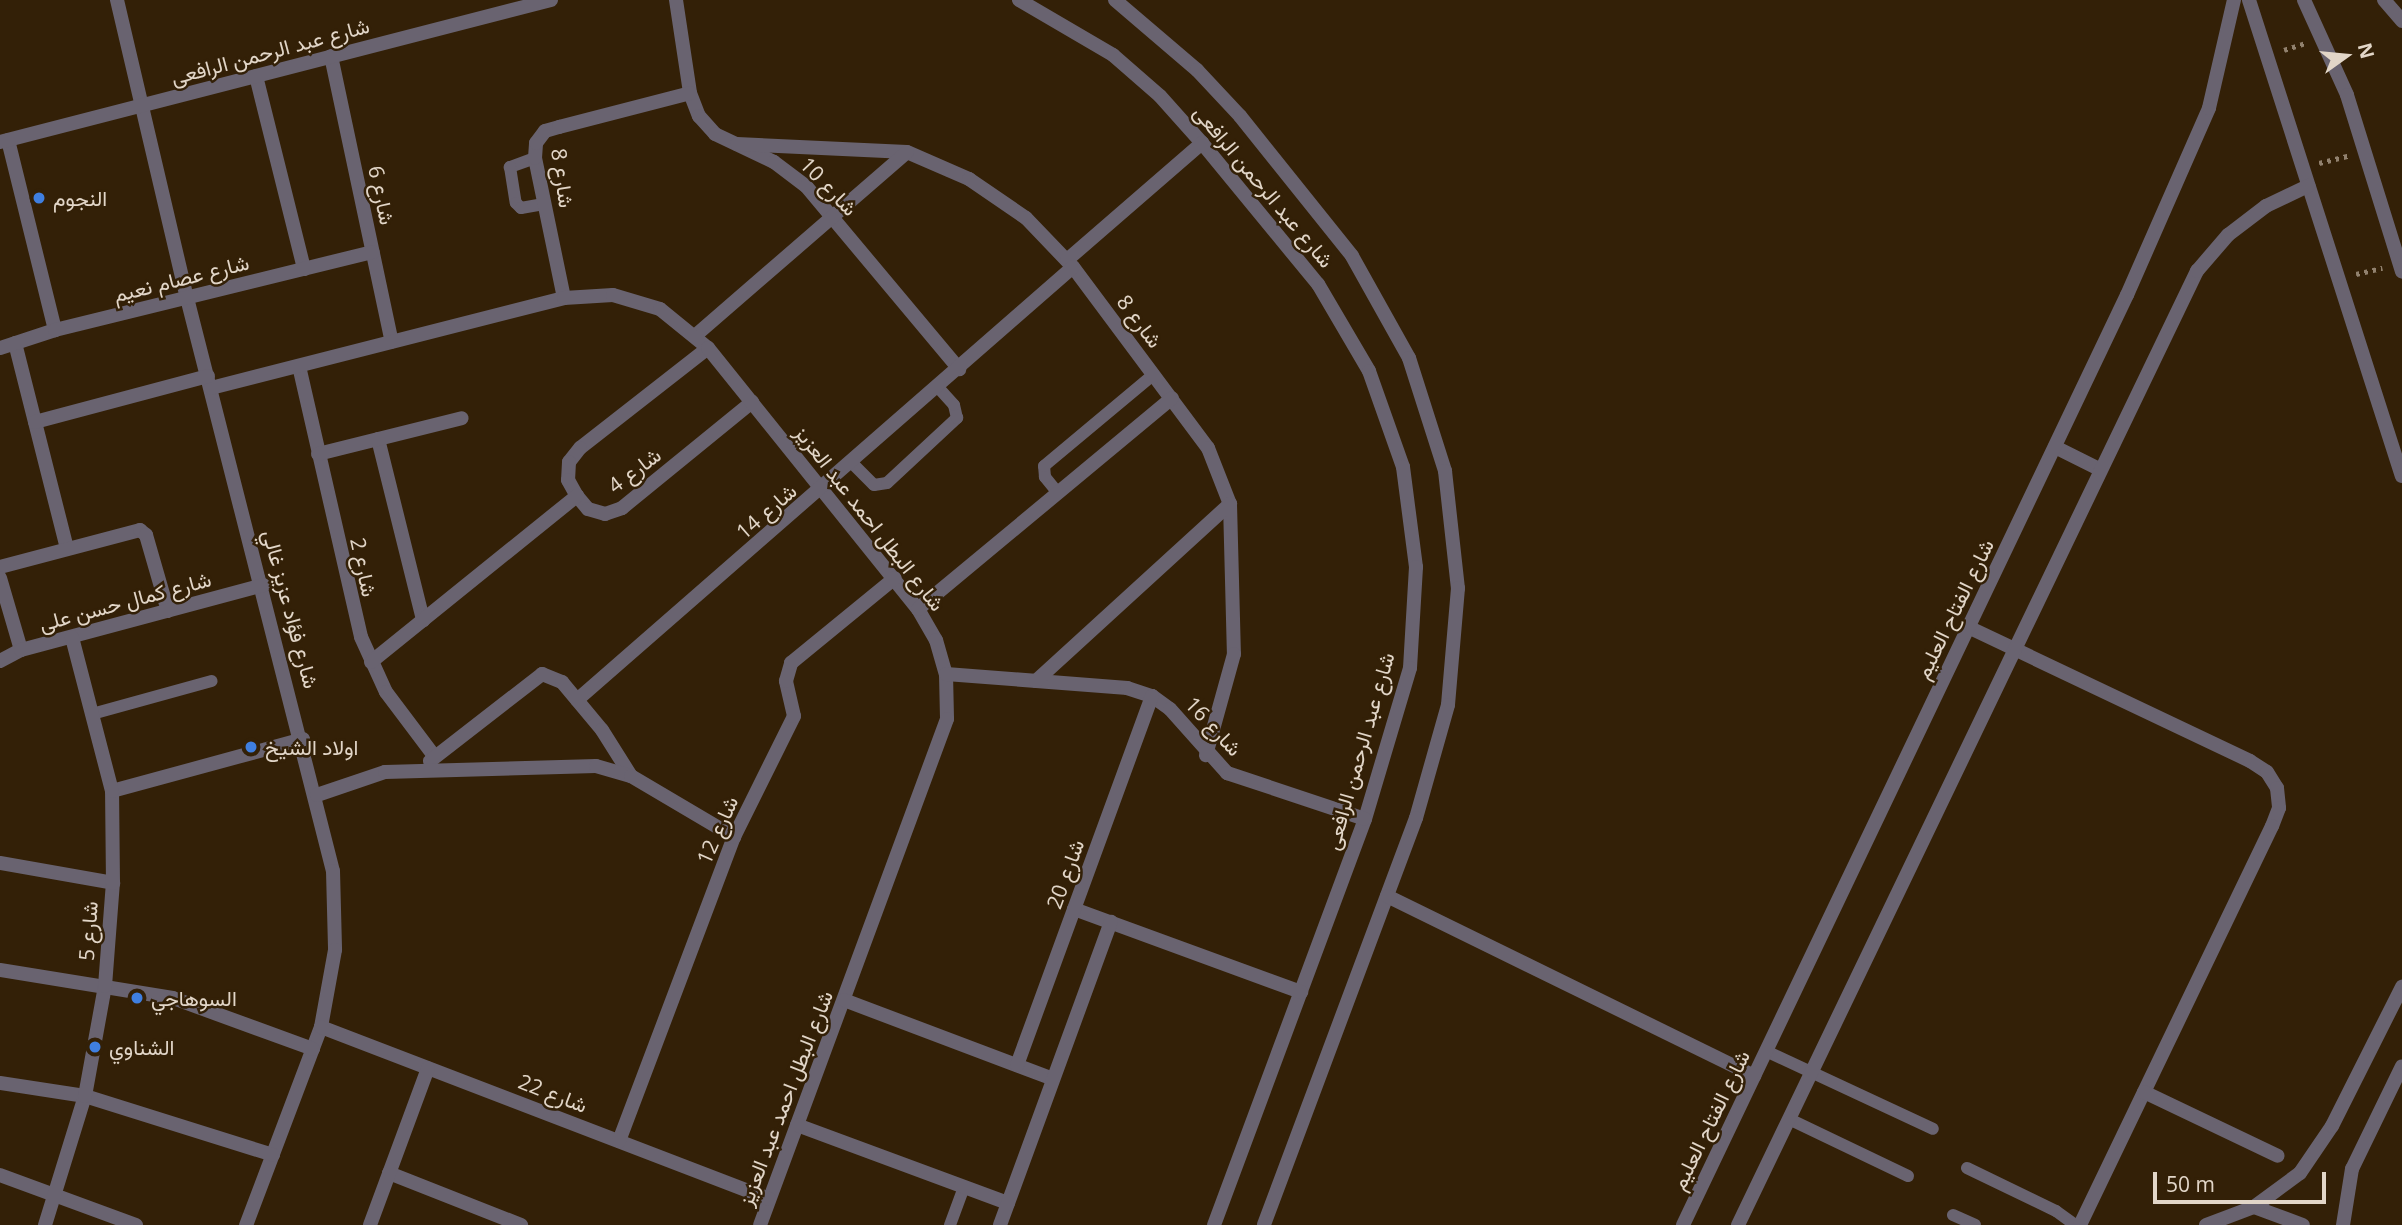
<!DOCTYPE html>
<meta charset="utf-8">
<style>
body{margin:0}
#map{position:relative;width:2402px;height:1225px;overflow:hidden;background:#332007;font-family:"Open Sans",Vazirmatn,sans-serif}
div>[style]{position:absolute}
.path>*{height:4.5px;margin-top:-2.25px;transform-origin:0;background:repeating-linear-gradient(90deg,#91816e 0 3.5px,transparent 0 8.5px)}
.service>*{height:12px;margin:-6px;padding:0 6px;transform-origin:6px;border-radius:6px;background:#696370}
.minor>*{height:14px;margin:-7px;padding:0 7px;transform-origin:7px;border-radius:7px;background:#696370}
.tertiary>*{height:14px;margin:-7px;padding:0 7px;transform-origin:7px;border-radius:7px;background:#696370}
.dots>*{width:19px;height:19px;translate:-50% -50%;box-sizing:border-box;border:4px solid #332007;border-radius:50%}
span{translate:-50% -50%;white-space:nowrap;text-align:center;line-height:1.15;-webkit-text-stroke:5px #332007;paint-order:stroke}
.street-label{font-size:21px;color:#e2d6c8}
.poi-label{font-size:21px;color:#e2d6c8}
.left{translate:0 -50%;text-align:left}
.north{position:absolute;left:2311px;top:21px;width:70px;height:70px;-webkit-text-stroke:5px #332007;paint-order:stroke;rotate:75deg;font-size:19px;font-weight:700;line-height:28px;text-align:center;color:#e2d6c8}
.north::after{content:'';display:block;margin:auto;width:24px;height:32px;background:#e2d6c8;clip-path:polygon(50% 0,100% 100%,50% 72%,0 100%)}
.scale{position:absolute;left:2153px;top:1172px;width:173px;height:32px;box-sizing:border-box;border:4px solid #e2d6c8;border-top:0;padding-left:9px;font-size:21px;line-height:24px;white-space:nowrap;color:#e2d6c8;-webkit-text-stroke:5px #332007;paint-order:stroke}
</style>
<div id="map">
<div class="path">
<i style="left:2284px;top:50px;width:23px;rotate:-18deg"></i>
<i style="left:2319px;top:163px;width:30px;rotate:-14deg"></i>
<i style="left:2356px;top:274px;width:27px;rotate:-13deg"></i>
</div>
<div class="service">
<i style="left:535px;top:158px;width:27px;rotate:160deg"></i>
<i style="left:510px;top:167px;width:36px;rotate:81deg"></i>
<i style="left:516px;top:203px;width:7px;rotate:45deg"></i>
<i style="left:521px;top:208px;width:23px;rotate:-10deg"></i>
<i style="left:852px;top:463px;width:31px;rotate:45deg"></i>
<i style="left:874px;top:485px;width:13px;rotate:-9deg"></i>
<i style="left:887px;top:483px;width:96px;rotate:-42.9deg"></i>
<i style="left:957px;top:418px;width:13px;rotate:-103deg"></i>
<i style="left:954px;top:405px;width:24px;rotate:-132deg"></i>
<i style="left:1058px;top:493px;width:21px;rotate:-129deg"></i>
<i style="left:1045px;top:477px;width:11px;rotate:-95deg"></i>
<i style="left:1044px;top:466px;width:143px;rotate:-39.9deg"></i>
<i style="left:92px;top:714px;width:124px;rotate:-15.4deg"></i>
<i style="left:1766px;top:1051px;width:184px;rotate:25deg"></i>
<i style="left:1789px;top:1119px;width:132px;rotate:25.6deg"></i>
<i style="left:1967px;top:1168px;width:99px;rotate:25.8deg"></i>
<i style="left:2056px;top:1211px;width:24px;rotate:36deg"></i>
<i style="left:1953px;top:1215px;width:24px;rotate:24deg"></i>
<i style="left:950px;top:1225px;width:40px;rotate:-69.8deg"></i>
</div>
<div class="minor">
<i style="left:117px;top:0;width:306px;rotate:76.8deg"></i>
<i style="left:187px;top:298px;width:591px;rotate:75.71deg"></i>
<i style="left:333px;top:871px;width:79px;rotate:88.5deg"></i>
<i style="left:335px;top:950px;width:78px;rotate:100.3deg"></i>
<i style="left:321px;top:1027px;width:212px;rotate:110.7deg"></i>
<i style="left:676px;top:0;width:94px;rotate:81.4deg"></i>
<i style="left:690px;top:93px;width:25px;rotate:69deg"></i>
<i style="left:699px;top:116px;width:24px;rotate:48deg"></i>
<i style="left:715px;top:134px;width:65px;rotate:25.4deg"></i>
<i style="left:774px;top:162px;width:40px;rotate:37deg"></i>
<i style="left:806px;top:186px;width:239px;rotate:50.1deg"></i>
<i style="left:1019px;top:0;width:109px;rotate:30.3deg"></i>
<i style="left:1113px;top:55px;width:62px;rotate:41.1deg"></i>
<i style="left:1160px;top:96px;width:63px;rotate:48.2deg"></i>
<i style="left:1202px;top:143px;width:183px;rotate:50.6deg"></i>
<i style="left:1318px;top:284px;width:101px;rotate:59.6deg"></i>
<i style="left:1369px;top:371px;width:102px;rotate:70.5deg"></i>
<i style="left:1403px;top:467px;width:101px;rotate:82.6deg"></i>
<i style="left:1416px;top:567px;width:101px;rotate:93.4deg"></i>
<i style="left:1410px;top:668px;width:158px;rotate:106.6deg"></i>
<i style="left:1365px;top:819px;width:433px;rotate:110.4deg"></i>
<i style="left:1115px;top:0;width:108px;rotate:40.5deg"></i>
<i style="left:1197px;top:70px;width:63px;rotate:46.9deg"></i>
<i style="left:1240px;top:116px;width:179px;rotate:51.3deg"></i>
<i style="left:1352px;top:256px;width:117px;rotate:60.8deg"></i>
<i style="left:1409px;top:358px;width:119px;rotate:72.3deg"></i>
<i style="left:1445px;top:471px;width:118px;rotate:83.7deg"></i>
<i style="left:1458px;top:588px;width:117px;rotate:94.9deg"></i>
<i style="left:1448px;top:705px;width:117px;rotate:105.8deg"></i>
<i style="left:1416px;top:818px;width:434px;rotate:110.5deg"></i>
<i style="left:2249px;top:0;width:500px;rotate:72.2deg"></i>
<i style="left:331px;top:56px;width:292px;rotate:78deg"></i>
<i style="left:256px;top:76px;width:199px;rotate:76deg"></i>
<i style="left:8px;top:140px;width:196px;rotate:76.1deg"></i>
<i style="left:0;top:142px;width:569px;rotate:-14.45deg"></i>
<i style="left:737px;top:144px;width:170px;rotate:2.7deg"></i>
<i style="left:907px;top:152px;width:68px;rotate:23.5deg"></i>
<i style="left:969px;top:179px;width:69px;rotate:34.4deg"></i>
<i style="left:1026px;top:218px;width:68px;rotate:46.2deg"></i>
<i style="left:1073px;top:267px;width:226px;rotate:53.3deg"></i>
<i style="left:1208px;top:448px;width:60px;rotate:68.6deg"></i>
<i style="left:1230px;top:504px;width:150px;rotate:88.5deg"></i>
<i style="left:1234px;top:654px;width:105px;rotate:105.5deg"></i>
<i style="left:1067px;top:260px;width:179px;rotate:-40.9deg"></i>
<i style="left:564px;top:298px;width:143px;rotate:-101.7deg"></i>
<i style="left:535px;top:158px;width:15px;rotate:-86deg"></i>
<i style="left:536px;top:143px;width:15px;rotate:-53deg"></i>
<i style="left:545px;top:131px;width:15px;rotate:-16deg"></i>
<i style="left:559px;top:127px;width:135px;rotate:-14.5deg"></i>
<i style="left:696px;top:335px;width:279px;rotate:-40.9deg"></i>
<i style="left:15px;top:343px;width:211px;rotate:75.8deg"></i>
<i style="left:0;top:348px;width:58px;rotate:-18.1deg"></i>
<i style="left:55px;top:330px;width:327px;rotate:-13.8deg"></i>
<i style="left:708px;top:348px;width:162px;rotate:142deg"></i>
<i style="left:580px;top:448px;width:18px;rotate:128deg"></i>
<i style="left:569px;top:462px;width:18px;rotate:93deg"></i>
<i style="left:568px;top:480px;width:18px;rotate:61deg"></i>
<i style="left:577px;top:496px;width:17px;rotate:50deg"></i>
<i style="left:588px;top:509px;width:18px;rotate:16deg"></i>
<i style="left:605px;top:514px;width:18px;rotate:-19deg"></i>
<i style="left:622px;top:508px;width:168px;rotate:-39.2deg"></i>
<i style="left:299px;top:366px;width:278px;rotate:77.1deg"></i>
<i style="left:361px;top:637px;width:60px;rotate:65.6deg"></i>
<i style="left:386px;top:692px;width:81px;rotate:53deg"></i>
<i style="left:211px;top:388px;width:364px;rotate:-14.3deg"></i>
<i style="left:564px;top:298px;width:49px;rotate:-3.5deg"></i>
<i style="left:613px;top:295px;width:49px;rotate:16.6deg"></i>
<i style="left:660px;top:309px;width:62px;rotate:39.1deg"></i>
<i style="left:708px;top:348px;width:335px;rotate:51.2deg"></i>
<i style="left:918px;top:609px;width:36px;rotate:60deg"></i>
<i style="left:936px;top:640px;width:35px;rotate:74deg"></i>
<i style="left:946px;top:674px;width:45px;rotate:88.7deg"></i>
<i style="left:947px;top:719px;width:539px;rotate:110.28deg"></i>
<i style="left:35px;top:422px;width:179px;rotate:-14.9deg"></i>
<i style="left:378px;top:439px;width:187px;rotate:76deg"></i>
<i style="left:2055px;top:447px;width:51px;rotate:26.6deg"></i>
<i style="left:318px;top:454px;width:148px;rotate:-14deg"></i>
<i style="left:0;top:567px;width:145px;rotate:-14.8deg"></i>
<i style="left:140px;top:530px;width:8px;rotate:40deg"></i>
<i style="left:146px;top:535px;width:79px;rotate:73.9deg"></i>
<i style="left:0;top:578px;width:75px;rotate:73.7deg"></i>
<i style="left:918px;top:609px;width:330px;rotate:-39.7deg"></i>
<i style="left:1968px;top:627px;width:312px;rotate:25.4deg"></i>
<i style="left:2250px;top:761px;width:20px;rotate:33deg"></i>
<i style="left:2267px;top:772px;width:19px;rotate:58deg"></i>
<i style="left:2277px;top:788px;width:20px;rotate:84deg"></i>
<i style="left:2279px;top:808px;width:19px;rotate:111deg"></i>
<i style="left:2272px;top:826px;width:443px;rotate:115.7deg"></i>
<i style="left:0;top:661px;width:24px;rotate:-28deg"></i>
<i style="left:21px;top:650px;width:251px;rotate:-15deg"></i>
<i style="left:371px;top:662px;width:265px;rotate:-38.9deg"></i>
<i style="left:946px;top:674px;width:182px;rotate:4.4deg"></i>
<i style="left:1127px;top:688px;width:26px;rotate:18deg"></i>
<i style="left:1152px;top:696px;width:22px;rotate:36deg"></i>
<i style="left:1170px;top:709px;width:86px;rotate:48.3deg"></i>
<i style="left:1227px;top:773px;width:145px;rotate:18.4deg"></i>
<i style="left:1036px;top:681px;width:263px;rotate:-42.4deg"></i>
<i style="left:577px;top:700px;width:658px;rotate:-41.12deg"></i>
<i style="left:430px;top:761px;width:142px;rotate:-37.8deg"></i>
<i style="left:542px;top:674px;width:22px;rotate:22deg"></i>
<i style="left:562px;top:682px;width:62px;rotate:50.2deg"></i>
<i style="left:602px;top:730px;width:54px;rotate:57.8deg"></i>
<i style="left:112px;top:791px;width:198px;rotate:-15.2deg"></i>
<i style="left:317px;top:795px;width:72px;rotate:-18.7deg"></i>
<i style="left:385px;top:772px;width:211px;rotate:-1.6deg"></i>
<i style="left:596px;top:766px;width:36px;rotate:16deg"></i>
<i style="left:631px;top:776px;width:120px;rotate:30.6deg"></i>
<i style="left:0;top:863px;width:115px;rotate:10deg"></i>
<i style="left:1387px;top:896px;width:409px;rotate:26.1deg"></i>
<i style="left:1074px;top:909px;width:242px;rotate:20.1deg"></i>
<i style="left:0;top:970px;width:175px;rotate:9.2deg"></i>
<i style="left:173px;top:998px;width:149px;rotate:20deg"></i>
<i style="left:844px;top:1000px;width:223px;rotate:20.7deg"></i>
<i style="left:321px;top:1027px;width:480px;rotate:21deg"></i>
<i style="left:1017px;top:1065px;width:393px;rotate:-69.9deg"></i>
<i style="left:0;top:1083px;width:86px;rotate:8.7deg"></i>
<i style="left:85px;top:1096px;width:197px;rotate:17.4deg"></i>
<i style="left:2144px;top:1092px;width:148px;rotate:25.5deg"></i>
<i style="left:797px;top:1125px;width:225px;rotate:20.3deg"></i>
<i style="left:619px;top:1141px;width:325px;rotate:-69.3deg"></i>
<i style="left:734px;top:837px;width:135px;rotate:-63.6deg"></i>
<i style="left:794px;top:716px;width:36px;rotate:-103deg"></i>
<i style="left:786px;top:681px;width:19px;rotate:-74deg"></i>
<i style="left:791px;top:663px;width:134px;rotate:-39.3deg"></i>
<i style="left:389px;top:1173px;width:142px;rotate:21.5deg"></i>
<i style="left:0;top:1175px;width:145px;rotate:20.2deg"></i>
<i style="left:2254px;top:1207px;width:52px;rotate:20.2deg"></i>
<i style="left:45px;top:1225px;width:135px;rotate:-72.8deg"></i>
<i style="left:85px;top:1096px;width:112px;rotate:-79.7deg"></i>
<i style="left:105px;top:986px;width:103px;rotate:-85.6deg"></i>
<i style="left:113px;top:883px;width:92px;rotate:-90.6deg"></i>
<i style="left:112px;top:791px;width:159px;rotate:-104.6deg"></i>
<i style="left:370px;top:1225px;width:167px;rotate:-69.7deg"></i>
<i style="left:1000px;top:1225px;width:323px;rotate:-69.9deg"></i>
<i style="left:1683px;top:1225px;width:1031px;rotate:-64.48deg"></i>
<i style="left:2127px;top:295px;width:204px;rotate:-66.3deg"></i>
<i style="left:2209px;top:108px;width:111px;rotate:-77deg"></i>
<i style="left:1738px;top:1225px;width:1059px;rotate:-64.31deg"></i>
<i style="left:2197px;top:271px;width:48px;rotate:-49.3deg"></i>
<i style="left:2228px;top:235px;width:48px;rotate:-37.3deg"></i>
<i style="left:2266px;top:206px;width:47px;rotate:-25.5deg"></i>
<i style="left:2206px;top:1225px;width:51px;rotate:-20.6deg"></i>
<i style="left:2254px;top:1207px;width:57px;rotate:-36.5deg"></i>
<i style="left:2300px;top:1173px;width:57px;rotate:-55.8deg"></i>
<i style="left:2332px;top:1126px;width:156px;rotate:-63.3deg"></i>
<i style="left:2343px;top:1225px;width:57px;rotate:-80.9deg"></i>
<i style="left:2352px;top:1169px;width:114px;rotate:-64.1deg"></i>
</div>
<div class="tertiary">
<i style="left:2304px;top:0;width:104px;rotate:65.6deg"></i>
<i style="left:2347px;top:95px;width:185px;rotate:72.7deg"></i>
<i style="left:2384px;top:0;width:28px;rotate:49deg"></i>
</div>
<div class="dots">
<i style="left:39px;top:198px;background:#3f7fe0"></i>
<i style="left:251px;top:747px;background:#3f7fe0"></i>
<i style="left:137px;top:998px;background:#3f7fe0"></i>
<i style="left:95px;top:1047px;background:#3f7fe0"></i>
</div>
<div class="street-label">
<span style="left:270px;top:51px;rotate:-15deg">شارع عبد الرحمن الرافعى</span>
<span style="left:563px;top:178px;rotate:82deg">شارع 8</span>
<span style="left:829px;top:186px;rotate:46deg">شارع 10</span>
<span style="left:1264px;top:186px;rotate:50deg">شارع عبد الرحمن الرافعى</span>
<span style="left:382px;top:195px;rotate:78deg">شارع 6</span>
<span style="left:181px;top:278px;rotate:-14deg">شارع عصام نعيم</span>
<span style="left:1140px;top:321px;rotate:53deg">شارع 8</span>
<span style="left:634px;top:470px;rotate:-37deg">شارع 4</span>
<span style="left:766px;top:511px;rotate:-41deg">شارع 14</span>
<span style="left:870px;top:518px;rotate:52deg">شارع البطل احمد عبد العزيز</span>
<span style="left:364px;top:567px;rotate:78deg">شارع 2</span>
<span style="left:125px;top:601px;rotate:-15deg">شارع كمال حسن على</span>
<span style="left:291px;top:609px;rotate:75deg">شارع فؤاد عزيز غالي</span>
<span style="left:1954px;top:609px;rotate:-64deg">شارع الفتاح العليم</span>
<span style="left:1214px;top:726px;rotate:47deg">شارع 16</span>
<span style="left:1359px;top:751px;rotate:-74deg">شارع عبد الرحمن الرافعى</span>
<span style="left:717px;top:830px;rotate:-66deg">شارع 12</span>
<span style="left:1065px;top:874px;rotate:-70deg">شارع 20</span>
<span style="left:88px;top:931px;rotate:-86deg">شارع 5</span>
<span style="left:553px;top:1093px;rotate:21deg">شارع 22</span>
<span style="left:785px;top:1098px;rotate:-69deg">شارع البطل احمد عبد العزيز</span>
<span style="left:1710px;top:1120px;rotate:-64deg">شارع الفتاح العليم</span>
</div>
<div class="poi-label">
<span class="left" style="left:53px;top:198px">النجوم</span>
<span class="left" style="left:265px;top:747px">اولاد الشيخ</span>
<span class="left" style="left:151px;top:998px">السوهاجي</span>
<span class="left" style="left:109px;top:1047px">الشناوي</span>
</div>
<div class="north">N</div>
<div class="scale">50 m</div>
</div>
